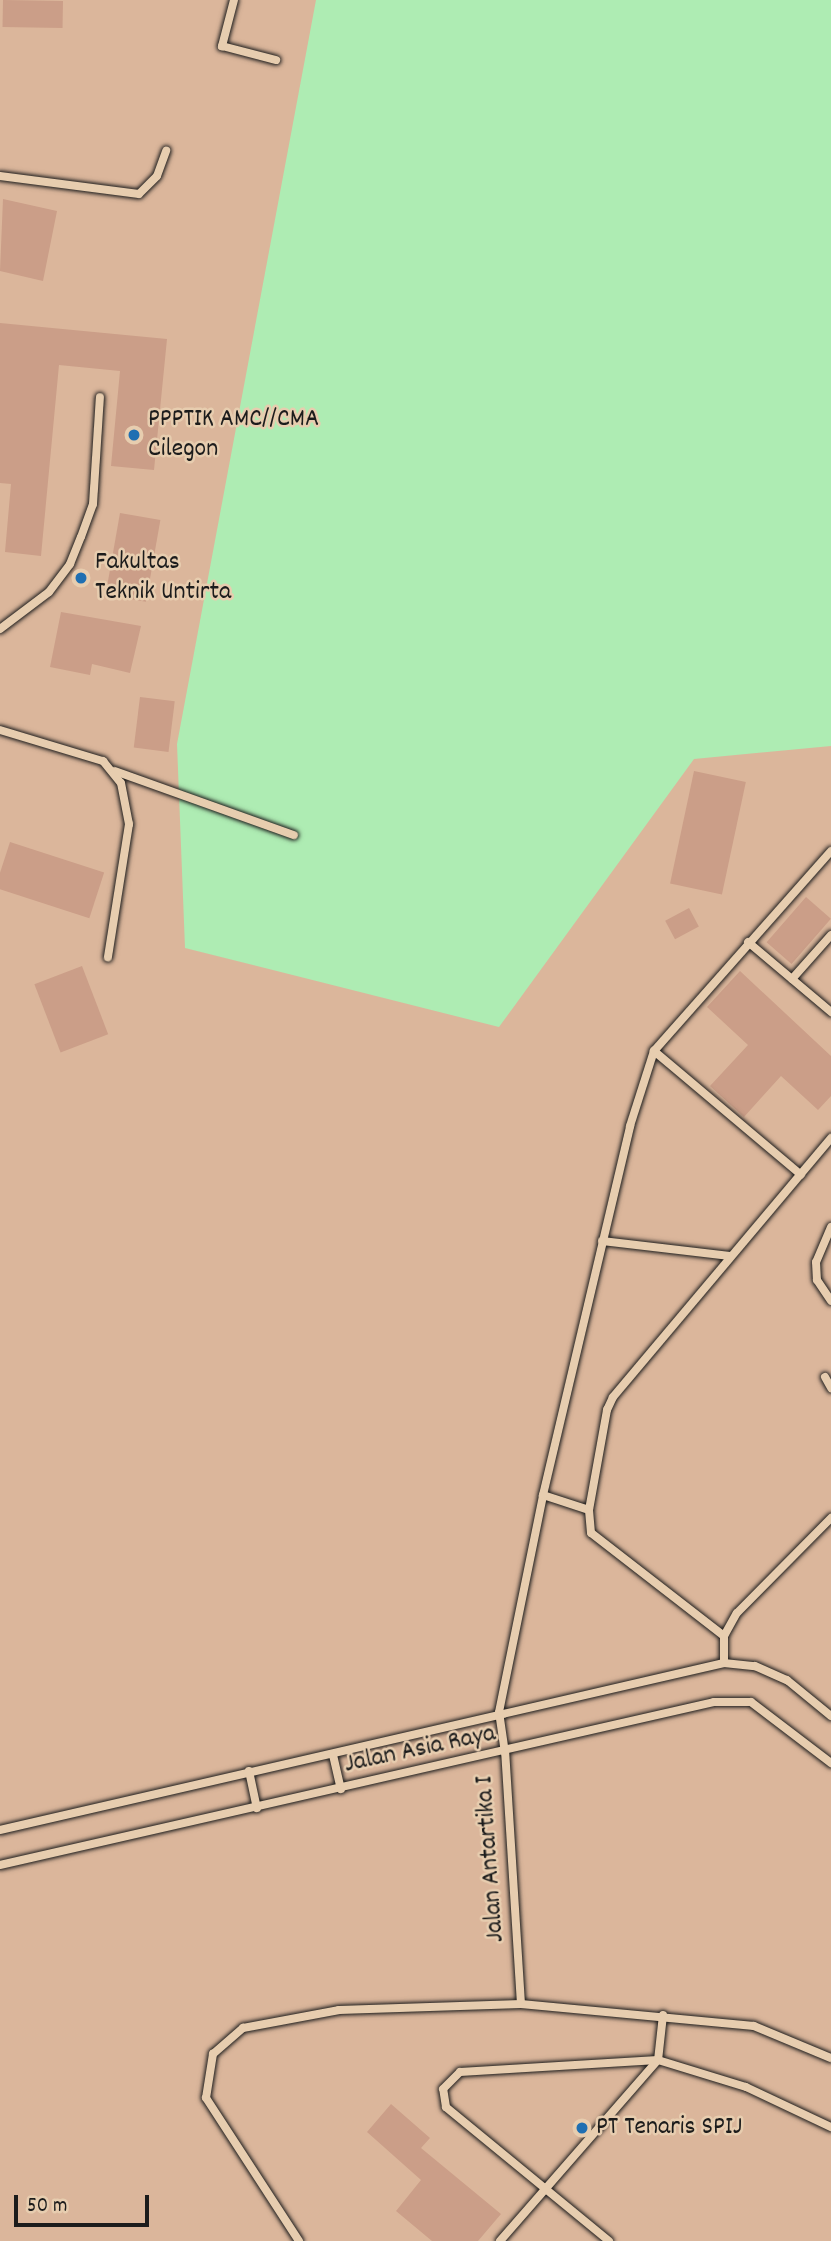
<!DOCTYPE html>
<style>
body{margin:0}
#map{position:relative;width:831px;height:2241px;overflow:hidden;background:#e7c5a8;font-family:Dekko,sans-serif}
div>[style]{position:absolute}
.built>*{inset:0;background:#dbb69b;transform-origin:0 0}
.green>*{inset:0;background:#aeecb3}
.building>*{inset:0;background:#cb9e88;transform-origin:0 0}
.roads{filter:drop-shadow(0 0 2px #1c1c1c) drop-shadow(0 0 2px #1c1c1c)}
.service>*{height:8px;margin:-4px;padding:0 4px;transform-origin:4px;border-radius:4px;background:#e7cdaf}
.dots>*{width:19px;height:19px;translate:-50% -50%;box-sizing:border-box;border:4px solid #e7cdaf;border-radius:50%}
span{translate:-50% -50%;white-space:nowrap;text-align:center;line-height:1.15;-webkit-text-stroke:5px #e7cdaf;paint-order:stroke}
.poi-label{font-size:26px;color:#1c1c1c}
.left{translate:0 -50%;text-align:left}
.street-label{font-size:26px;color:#1c1c1c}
.scale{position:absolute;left:14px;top:2195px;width:135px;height:32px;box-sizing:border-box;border:4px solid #1c1c1c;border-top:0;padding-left:9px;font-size:21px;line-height:24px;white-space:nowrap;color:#1c1c1c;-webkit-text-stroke:5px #e7cdaf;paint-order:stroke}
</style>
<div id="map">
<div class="built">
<i style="left:0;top:0;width:831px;height:2241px"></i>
</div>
<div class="green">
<i style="clip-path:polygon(316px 0,831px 0,831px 746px,694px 759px,499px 1027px,185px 948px,177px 744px)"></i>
</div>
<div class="building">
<i style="left:3px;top:0;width:60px;height:27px;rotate:1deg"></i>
<i style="clip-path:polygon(3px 199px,57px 211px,43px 281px,0 271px)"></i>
<i style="clip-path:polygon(0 323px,167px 339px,154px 470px,111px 466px,120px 371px,59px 365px,41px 556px,5px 552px,11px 484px,0 483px)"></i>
<i style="left:120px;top:513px;width:41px;height:83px;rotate:10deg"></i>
<i style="clip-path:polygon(61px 612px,141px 626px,130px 673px,92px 664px,90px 675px,50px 667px)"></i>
<i style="left:140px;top:697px;width:35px;height:51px;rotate:7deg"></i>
<i style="left:694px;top:771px;width:53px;height:115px;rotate:12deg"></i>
<i style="left:10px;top:842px;width:99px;height:48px;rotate:18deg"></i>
<i style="left:806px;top:897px;width:33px;height:60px;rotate:41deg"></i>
<i style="left:689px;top:908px;width:21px;height:27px;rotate:62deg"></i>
<i style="left:82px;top:966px;width:73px;height:51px;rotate:69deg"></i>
<i style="clip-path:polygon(740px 971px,831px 1056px,831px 1096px,818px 1110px,781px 1076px,744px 1117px,710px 1086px,748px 1045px,707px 1007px)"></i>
<i style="clip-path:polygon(391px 2104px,430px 2138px,421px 2148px,501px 2214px,478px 2241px,432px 2241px,396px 2211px,421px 2180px,367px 2132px)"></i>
</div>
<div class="roads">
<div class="service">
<i style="left:234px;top:0;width:48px;rotate:104.6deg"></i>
<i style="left:222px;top:46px;width:56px;rotate:14.5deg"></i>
<i style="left:0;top:176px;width:140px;rotate:7.4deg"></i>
<i style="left:139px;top:194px;width:25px;rotate:-45deg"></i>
<i style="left:157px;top:176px;width:27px;rotate:-70deg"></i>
<i style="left:0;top:629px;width:61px;rotate:-37.1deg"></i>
<i style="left:49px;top:592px;width:35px;rotate:-53deg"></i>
<i style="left:70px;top:564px;width:29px;rotate:-68deg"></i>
<i style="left:81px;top:537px;width:35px;rotate:-70deg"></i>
<i style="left:93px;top:504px;width:107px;rotate:-86.3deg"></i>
<i style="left:0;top:730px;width:108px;rotate:16.8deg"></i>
<i style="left:103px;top:761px;width:28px;rotate:51deg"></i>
<i style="left:121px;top:783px;width:42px;rotate:79deg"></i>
<i style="left:129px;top:824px;width:135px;rotate:99deg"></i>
<i style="left:115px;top:771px;width:190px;rotate:19.7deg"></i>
<i style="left:748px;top:942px;width:109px;rotate:40.1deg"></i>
<i style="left:792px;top:979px;width:59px;rotate:-48.4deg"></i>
<i style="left:654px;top:1051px;width:192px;rotate:40.1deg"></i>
<i style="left:831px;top:1227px;width:38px;rotate:113deg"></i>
<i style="left:816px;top:1262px;width:18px;rotate:87deg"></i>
<i style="left:817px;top:1280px;width:25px;rotate:56deg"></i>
<i style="left:602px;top:1241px;width:129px;rotate:6.7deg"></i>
<i style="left:825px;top:1377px;width:13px;rotate:61deg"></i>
<i style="left:543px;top:1495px;width:48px;rotate:18.1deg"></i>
<i style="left:724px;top:1636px;width:26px;rotate:-61deg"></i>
<i style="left:737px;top:1613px;width:134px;rotate:-45.3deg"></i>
<i style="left:724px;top:1663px;width:27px;rotate:-90deg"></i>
<i style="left:724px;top:1636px;width:168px;rotate:-142.2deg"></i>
<i style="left:591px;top:1533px;width:23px;rotate:-95deg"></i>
<i style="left:589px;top:1510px;width:102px;rotate:-79.8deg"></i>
<i style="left:607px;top:1410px;width:14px;rotate:-65deg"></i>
<i style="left:613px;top:1397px;width:339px;rotate:-49.9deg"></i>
<i style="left:333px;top:1755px;width:35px;rotate:77deg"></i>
<i style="left:249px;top:1771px;width:38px;rotate:78deg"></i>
<i style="left:0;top:1830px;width:743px;rotate:-12.99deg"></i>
<i style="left:724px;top:1663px;width:31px;rotate:6deg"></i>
<i style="left:755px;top:1666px;width:35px;rotate:24deg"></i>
<i style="left:787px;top:1680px;width:57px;rotate:39.3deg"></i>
<i style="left:0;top:1865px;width:732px;rotate:-12.86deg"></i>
<i style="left:714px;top:1702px;width:37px"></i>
<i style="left:751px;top:1702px;width:101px;rotate:37.3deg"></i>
<i style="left:521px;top:2004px;width:252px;rotate:-93.6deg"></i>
<i style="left:505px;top:1753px;width:41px;rotate:-98.3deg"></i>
<i style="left:499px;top:1712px;width:221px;rotate:-78.5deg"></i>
<i style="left:543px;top:1495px;width:379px;rotate:-76.7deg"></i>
<i style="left:630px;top:1126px;width:79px;rotate:-72.3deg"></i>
<i style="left:654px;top:1051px;width:267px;rotate:-48.5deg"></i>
<i style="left:663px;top:2015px;width:45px;rotate:96.3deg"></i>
<i style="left:658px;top:2060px;width:92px;rotate:17.1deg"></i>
<i style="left:746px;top:2087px;width:94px;rotate:25.2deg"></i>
<i style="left:299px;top:2241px;width:171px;rotate:-123deg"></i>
<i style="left:206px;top:2098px;width:45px;rotate:-81deg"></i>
<i style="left:213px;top:2054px;width:40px;rotate:-41deg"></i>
<i style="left:243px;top:2028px;width:98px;rotate:-10.6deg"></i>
<i style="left:339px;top:2010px;width:182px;rotate:-1.9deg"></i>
<i style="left:521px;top:2004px;width:234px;rotate:5.4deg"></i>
<i style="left:754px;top:2026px;width:83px;rotate:22.6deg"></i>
<i style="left:500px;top:2241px;width:240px;rotate:-48.9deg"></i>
<i style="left:609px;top:2241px;width:211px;rotate:-140.6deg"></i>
<i style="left:446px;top:2107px;width:18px;rotate:-99deg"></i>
<i style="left:443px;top:2089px;width:24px;rotate:-45deg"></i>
<i style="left:460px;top:2072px;width:198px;rotate:-3.5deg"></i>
</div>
</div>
<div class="dots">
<i style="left:134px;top:435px;background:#1f6fb2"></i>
<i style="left:81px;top:578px;background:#1f6fb2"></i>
<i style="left:582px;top:2128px;background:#1f6fb2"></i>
</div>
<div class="poi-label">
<span class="left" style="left:148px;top:435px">PPPTIK AMC//CMA<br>Cilegon</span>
<span class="left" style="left:95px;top:578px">Fakultas<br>Teknik Untirta</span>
<span class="left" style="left:596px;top:2128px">PT Tenaris SPIJ</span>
</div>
<div class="street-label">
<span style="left:420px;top:1750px;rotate:-12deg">Jalan Asia Raya</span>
<span style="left:491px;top:1859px;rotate:-94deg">Jalan Antartika I</span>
</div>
<div class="scale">50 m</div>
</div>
